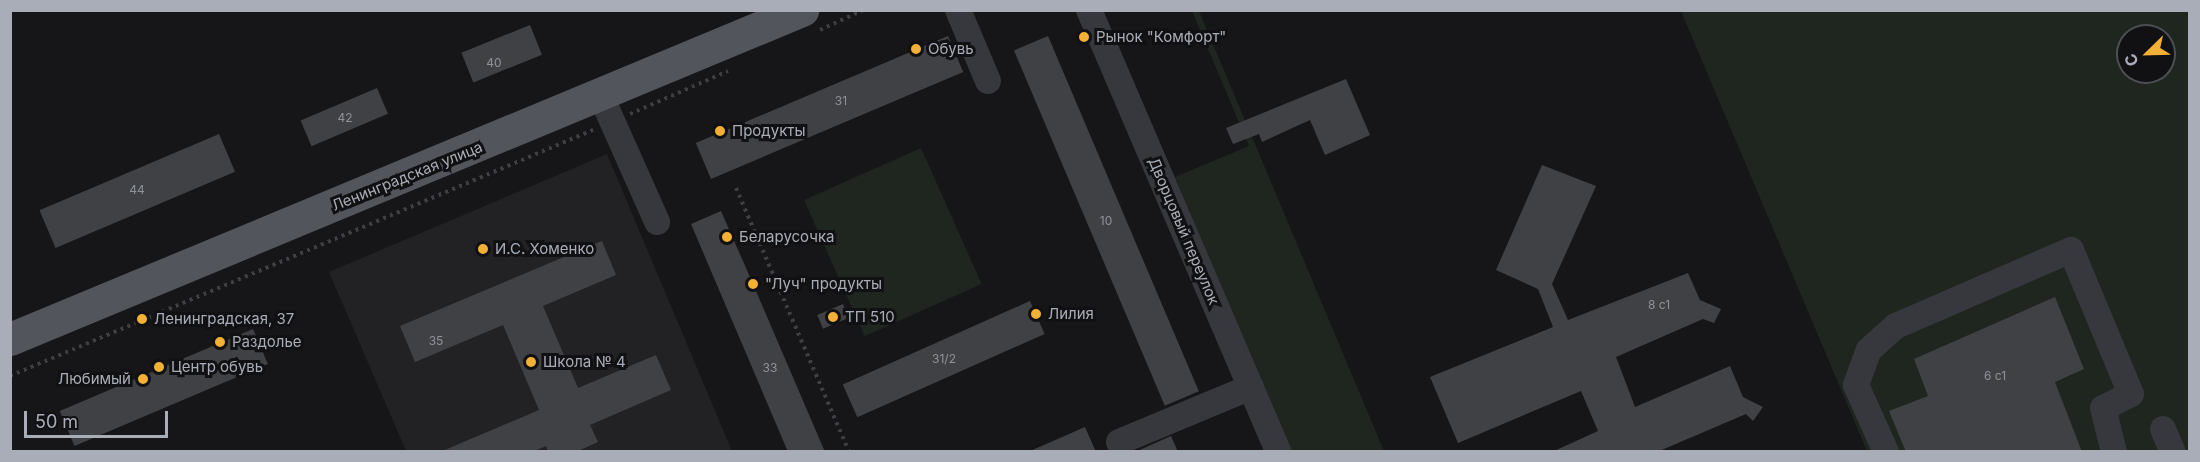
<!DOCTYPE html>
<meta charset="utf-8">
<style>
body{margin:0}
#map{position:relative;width:2200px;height:462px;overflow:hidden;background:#161618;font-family:Inter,sans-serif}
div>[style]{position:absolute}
.built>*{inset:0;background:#222225}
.green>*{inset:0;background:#1e261f;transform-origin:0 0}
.building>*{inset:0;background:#404145;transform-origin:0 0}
.path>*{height:4px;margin-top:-2px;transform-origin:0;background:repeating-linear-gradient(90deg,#3d3f44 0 3px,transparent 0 7.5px)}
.minor>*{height:26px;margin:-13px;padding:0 13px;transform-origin:13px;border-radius:13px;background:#37383d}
.major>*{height:33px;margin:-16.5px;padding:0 16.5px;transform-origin:16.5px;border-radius:16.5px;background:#53555c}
.dots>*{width:16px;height:16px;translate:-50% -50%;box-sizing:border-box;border:3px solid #111113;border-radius:50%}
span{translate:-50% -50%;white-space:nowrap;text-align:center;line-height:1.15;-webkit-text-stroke:6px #111113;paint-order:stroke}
.number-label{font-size:12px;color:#8e929b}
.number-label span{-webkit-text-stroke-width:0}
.poi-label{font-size:15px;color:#a8adb8}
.left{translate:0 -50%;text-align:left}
.right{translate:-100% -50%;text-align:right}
.street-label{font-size:15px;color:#a8adb8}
.frame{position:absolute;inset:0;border:12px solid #a8adb8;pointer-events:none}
.north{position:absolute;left:2116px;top:24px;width:60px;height:60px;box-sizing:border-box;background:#111113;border:2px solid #4d4f55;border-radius:50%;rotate:247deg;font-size:16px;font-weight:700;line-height:24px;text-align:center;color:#a8adb8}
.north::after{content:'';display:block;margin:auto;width:21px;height:27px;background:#f2b134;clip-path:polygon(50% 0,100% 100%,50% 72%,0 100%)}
.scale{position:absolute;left:24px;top:411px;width:144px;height:27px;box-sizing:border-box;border:3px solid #a8adb8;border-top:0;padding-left:8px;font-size:18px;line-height:21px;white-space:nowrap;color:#a8adb8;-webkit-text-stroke:4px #111113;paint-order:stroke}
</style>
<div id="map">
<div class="built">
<i style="clip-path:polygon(607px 154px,732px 451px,406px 451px,329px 272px)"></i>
</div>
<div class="green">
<i style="clip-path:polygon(1192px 11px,1199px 11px,1384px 451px,1290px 451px,1175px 177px,1249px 146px)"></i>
<i style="clip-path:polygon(evenodd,1681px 11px,2189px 11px,2189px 451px,1867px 451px,1681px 11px,2128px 36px,2164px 36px,2164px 72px,2128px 72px,2128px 36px)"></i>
<i style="left:921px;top:148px;width:149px;height:128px;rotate:66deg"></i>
</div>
<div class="building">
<i style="left:530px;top:25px;width:32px;height:74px;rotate:68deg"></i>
<i style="left:948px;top:36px;width:39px;height:274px;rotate:67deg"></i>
<i style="left:1048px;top:36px;width:386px;height:37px;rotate:67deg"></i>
<i style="clip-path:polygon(1346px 79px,1370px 135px,1325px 155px,1310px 120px,1262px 142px,1259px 134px,1233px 144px,1226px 128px)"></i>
<i style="left:377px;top:88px;width:28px;height:83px;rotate:67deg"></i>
<i style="left:219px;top:134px;width:41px;height:195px;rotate:67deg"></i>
<i style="clip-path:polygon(1542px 165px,1596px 186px,1552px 284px,1568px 320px,1688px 273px,1700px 300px,1721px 309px,1714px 323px,1703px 319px,1616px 357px,1635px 407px,1730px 366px,1743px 397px,1763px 407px,1753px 421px,1746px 414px,1657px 452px,1552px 452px,1598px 431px,1581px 391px,1458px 443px,1430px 377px,1553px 327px,1538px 289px,1496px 270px)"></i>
<i style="clip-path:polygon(721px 211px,753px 284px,825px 452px,788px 452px,691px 224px)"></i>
<i style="clip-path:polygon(602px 241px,616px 275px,543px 306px,578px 388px,656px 355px,671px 390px,590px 425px,598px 442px,576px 452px,548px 452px,546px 446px,532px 452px,440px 452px,539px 410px,503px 325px,415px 362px,400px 326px)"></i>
<i style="clip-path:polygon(2055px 297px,2084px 369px,2055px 382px,2082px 452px,1906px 452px,1889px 411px,1928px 396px,1914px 359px)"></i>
<i style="left:1030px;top:301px;width:36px;height:205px;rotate:66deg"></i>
<i style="left:843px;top:304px;width:15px;height:28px;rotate:67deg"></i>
<i style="left:253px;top:329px;width:38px;height:210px;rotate:67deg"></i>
<i style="clip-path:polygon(1085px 427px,1096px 452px,1028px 452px)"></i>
<i style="clip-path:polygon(1171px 436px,1178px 452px,1135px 452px)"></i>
</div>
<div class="path">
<i style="left:820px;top:30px;width:47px;rotate:-24.9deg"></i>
<i style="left:630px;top:114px;width:107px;rotate:-23.7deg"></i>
<i style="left:736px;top:188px;width:287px;rotate:66.8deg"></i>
<i style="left:10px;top:376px;width:633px;rotate:-22.88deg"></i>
</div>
<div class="minor">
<i style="left:958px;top:10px;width:77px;rotate:67.1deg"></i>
<i style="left:1089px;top:10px;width:481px;rotate:66.8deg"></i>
<i style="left:601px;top:96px;width:138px;rotate:66deg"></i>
<i style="left:2163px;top:429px;width:25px;rotate:67deg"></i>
<i style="left:1119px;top:442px;width:143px;rotate:-22.6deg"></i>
<i style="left:1886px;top:452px;width:73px;rotate:-114.1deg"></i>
<i style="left:1856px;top:385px;width:37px;rotate:-70deg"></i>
<i style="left:1869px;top:350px;width:36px;rotate:-42deg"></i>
<i style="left:1896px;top:326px;width:191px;rotate:-23.5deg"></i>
<i style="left:2071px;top:250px;width:156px;rotate:67.4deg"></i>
<i style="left:2131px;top:394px;width:31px;rotate:153deg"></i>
<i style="left:2103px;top:408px;width:45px;rotate:76deg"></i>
</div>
<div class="major">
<i style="left:10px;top:339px;width:858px;rotate:-22.56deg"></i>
</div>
<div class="dots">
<i style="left:1084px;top:37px;background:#f2b134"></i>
<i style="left:916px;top:49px;background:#f2b134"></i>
<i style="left:720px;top:131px;background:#f2b134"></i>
<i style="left:727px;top:237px;background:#f2b134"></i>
<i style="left:483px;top:249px;background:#f2b134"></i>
<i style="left:753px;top:284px;background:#f2b134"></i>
<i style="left:1036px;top:314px;background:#f2b134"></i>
<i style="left:833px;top:317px;background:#f2b134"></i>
<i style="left:142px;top:319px;background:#f2b134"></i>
<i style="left:220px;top:342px;background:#f2b134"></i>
<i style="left:531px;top:362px;background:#f2b134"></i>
<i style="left:159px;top:367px;background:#f2b134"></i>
<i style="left:143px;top:379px;background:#f2b134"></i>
</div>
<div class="number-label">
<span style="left:494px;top:63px">40</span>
<span style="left:841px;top:101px">31</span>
<span style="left:345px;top:118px">42</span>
<span style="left:137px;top:190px">44</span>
<span style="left:1106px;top:221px">10</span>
<span style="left:1659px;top:305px">8 с1</span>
<span style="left:436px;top:341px">35</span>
<span style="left:944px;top:359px">31/2</span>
<span style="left:770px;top:368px">33</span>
<span style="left:1995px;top:376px">6 с1</span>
</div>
<div class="poi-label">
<span class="left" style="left:1096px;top:37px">Рынок "Комфорт"</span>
<span class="left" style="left:928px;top:49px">Обувь</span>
<span class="left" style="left:732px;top:131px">Продукты</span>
<span class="left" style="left:739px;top:237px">Беларусочка</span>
<span class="left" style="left:495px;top:249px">И.С. Хоменко</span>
<span class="left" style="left:765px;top:284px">"Луч" продукты</span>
<span class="left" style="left:1048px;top:314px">Лилия</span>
<span class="left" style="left:845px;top:317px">ТП 510</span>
<span class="left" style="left:154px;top:319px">Ленинградская, 37</span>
<span class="left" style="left:232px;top:342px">Раздолье</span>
<span class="left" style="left:543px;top:362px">Школа № 4</span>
<span class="left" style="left:171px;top:367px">Центр обувь</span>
<span class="right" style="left:131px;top:379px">Любимый</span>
</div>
<div class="street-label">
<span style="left:407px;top:176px;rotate:-22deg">Ленинградская улица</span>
<span style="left:1184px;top:231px;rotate:67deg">Дворцовый переулок</span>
</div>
<div class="frame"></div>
<div class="north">С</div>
<div class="scale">50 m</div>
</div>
